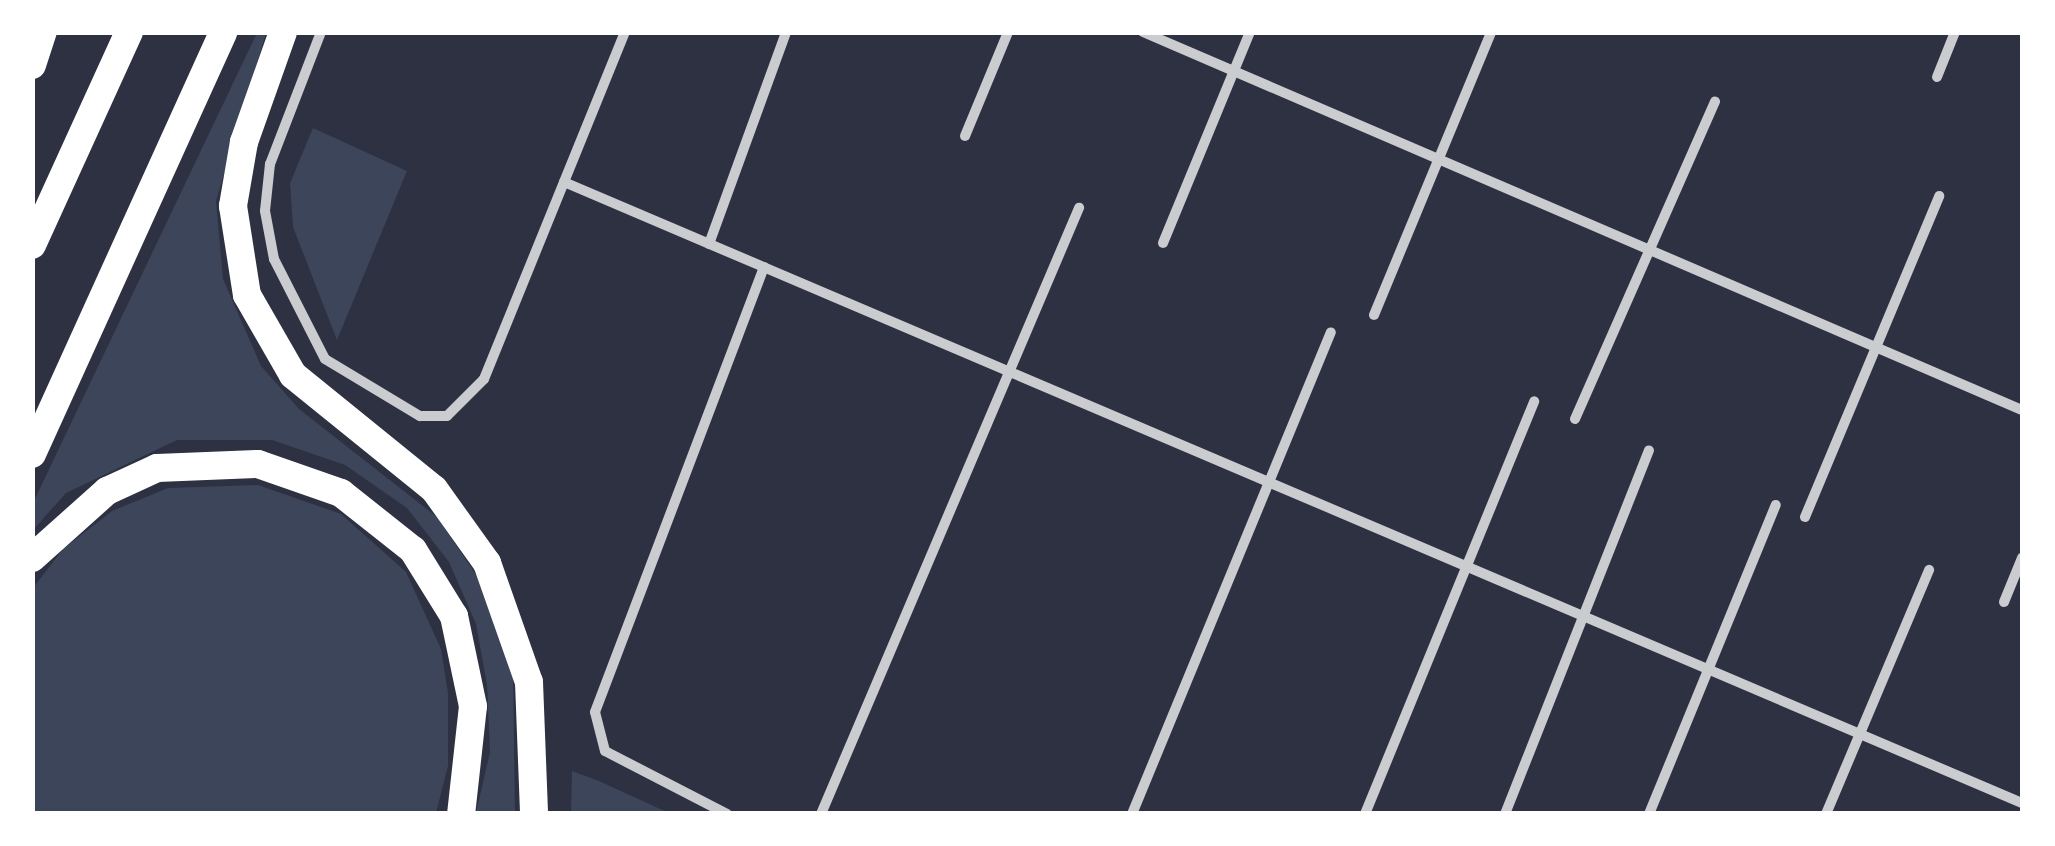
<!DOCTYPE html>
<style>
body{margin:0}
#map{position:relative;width:2055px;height:846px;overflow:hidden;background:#2d3142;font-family:"Noto Sans",sans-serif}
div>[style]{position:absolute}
.green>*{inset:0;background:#3c4559}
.minor>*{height:10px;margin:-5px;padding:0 5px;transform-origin:5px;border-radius:5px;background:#caccd0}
.trunk>*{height:28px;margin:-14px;padding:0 14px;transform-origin:14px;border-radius:14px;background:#fff}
span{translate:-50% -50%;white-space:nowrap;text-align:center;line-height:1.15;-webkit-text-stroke:8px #fff;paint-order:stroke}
.frame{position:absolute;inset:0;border:35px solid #fff;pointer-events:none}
</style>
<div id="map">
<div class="green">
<i style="clip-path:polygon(257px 33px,266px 33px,216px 201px,223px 279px,261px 366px,299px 409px,437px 517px,479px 579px,513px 669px,515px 813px,476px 813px,490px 752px,487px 685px,476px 624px,449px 562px,407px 508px,345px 465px,272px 440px,177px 440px,66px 493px,33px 530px,32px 505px)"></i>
<i style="clip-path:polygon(313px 128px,407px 171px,337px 340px,293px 227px,290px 183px)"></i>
<i style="clip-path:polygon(258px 485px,341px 514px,406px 572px,441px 649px,448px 693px,448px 766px,436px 813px,33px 813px,33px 588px,63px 549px,112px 511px,168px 488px)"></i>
<i style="clip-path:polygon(572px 771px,599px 781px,669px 813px,571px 813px)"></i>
</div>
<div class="minor">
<i style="left:321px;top:32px;width:142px;rotate:111.1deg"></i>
<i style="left:270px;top:164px;width:47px;rotate:96.1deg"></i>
<i style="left:265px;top:211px;width:49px;rotate:79.4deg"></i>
<i style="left:274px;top:259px;width:112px;rotate:63deg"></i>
<i style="left:325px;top:359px;width:111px;rotate:31deg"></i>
<i style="left:420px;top:416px;width:27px"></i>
<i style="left:447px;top:416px;width:52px;rotate:-45deg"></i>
<i style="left:484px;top:379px;width:375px;rotate:-67.9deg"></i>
<i style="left:1143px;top:32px;width:957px;rotate:23.27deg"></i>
<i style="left:1937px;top:77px;width:48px;rotate:-68.2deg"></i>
<i style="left:965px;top:136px;width:113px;rotate:-67.5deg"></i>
<i style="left:564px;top:182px;width:1585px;rotate:23.07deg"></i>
<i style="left:1163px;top:243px;width:228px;rotate:-67.6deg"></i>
<i style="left:709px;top:244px;width:226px;rotate:-70deg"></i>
<i style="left:1374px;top:315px;width:306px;rotate:-67.5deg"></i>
<i style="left:1575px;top:419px;width:347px;rotate:-66.2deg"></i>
<i style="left:1805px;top:517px;width:348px;rotate:-67.3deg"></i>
<i style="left:2004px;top:602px;width:48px;rotate:-67.8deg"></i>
<i style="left:727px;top:814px;width:137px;rotate:-152.7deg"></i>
<i style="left:605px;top:751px;width:40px;rotate:-104.4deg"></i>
<i style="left:595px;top:712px;width:476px;rotate:-69.2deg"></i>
<i style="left:821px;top:814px;width:659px;rotate:-66.94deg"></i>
<i style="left:1132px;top:814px;width:521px;rotate:-67.57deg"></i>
<i style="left:1365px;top:814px;width:446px;rotate:-67.7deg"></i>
<i style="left:1505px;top:814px;width:391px;rotate:-68.4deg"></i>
<i style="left:1649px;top:814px;width:334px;rotate:-67.7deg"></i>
<i style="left:1826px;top:814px;width:265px;rotate:-67.1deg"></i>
</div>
<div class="trunk">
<i style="left:283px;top:32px;width:117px;rotate:109.5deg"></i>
<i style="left:244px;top:142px;width:65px;rotate:99.8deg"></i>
<i style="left:233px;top:206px;width:90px;rotate:81.1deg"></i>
<i style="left:247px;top:295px;width:92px;rotate:60.1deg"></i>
<i style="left:293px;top:375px;width:181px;rotate:39deg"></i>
<i style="left:434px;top:489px;width:91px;rotate:54.4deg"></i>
<i style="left:487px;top:563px;width:126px;rotate:70.6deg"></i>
<i style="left:529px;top:682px;width:132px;rotate:87.8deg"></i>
<i style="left:32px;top:65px;width:35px;rotate:-72deg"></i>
<i style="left:32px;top:245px;width:234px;rotate:-65.5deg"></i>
<i style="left:32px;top:454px;width:463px;rotate:-65.6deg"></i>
<i style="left:32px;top:558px;width:101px;rotate:-41.8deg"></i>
<i style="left:107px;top:491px;width:55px;rotate:-24.7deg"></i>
<i style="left:157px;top:468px;width:101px;rotate:-2.3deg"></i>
<i style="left:258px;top:464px;width:88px;rotate:19.3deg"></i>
<i style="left:341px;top:493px;width:92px;rotate:38.4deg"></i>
<i style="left:413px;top:550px;width:78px;rotate:58.2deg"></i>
<i style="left:454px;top:616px;width:92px;rotate:78.1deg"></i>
<i style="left:473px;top:706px;width:109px;rotate:96.3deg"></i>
</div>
<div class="frame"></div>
</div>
